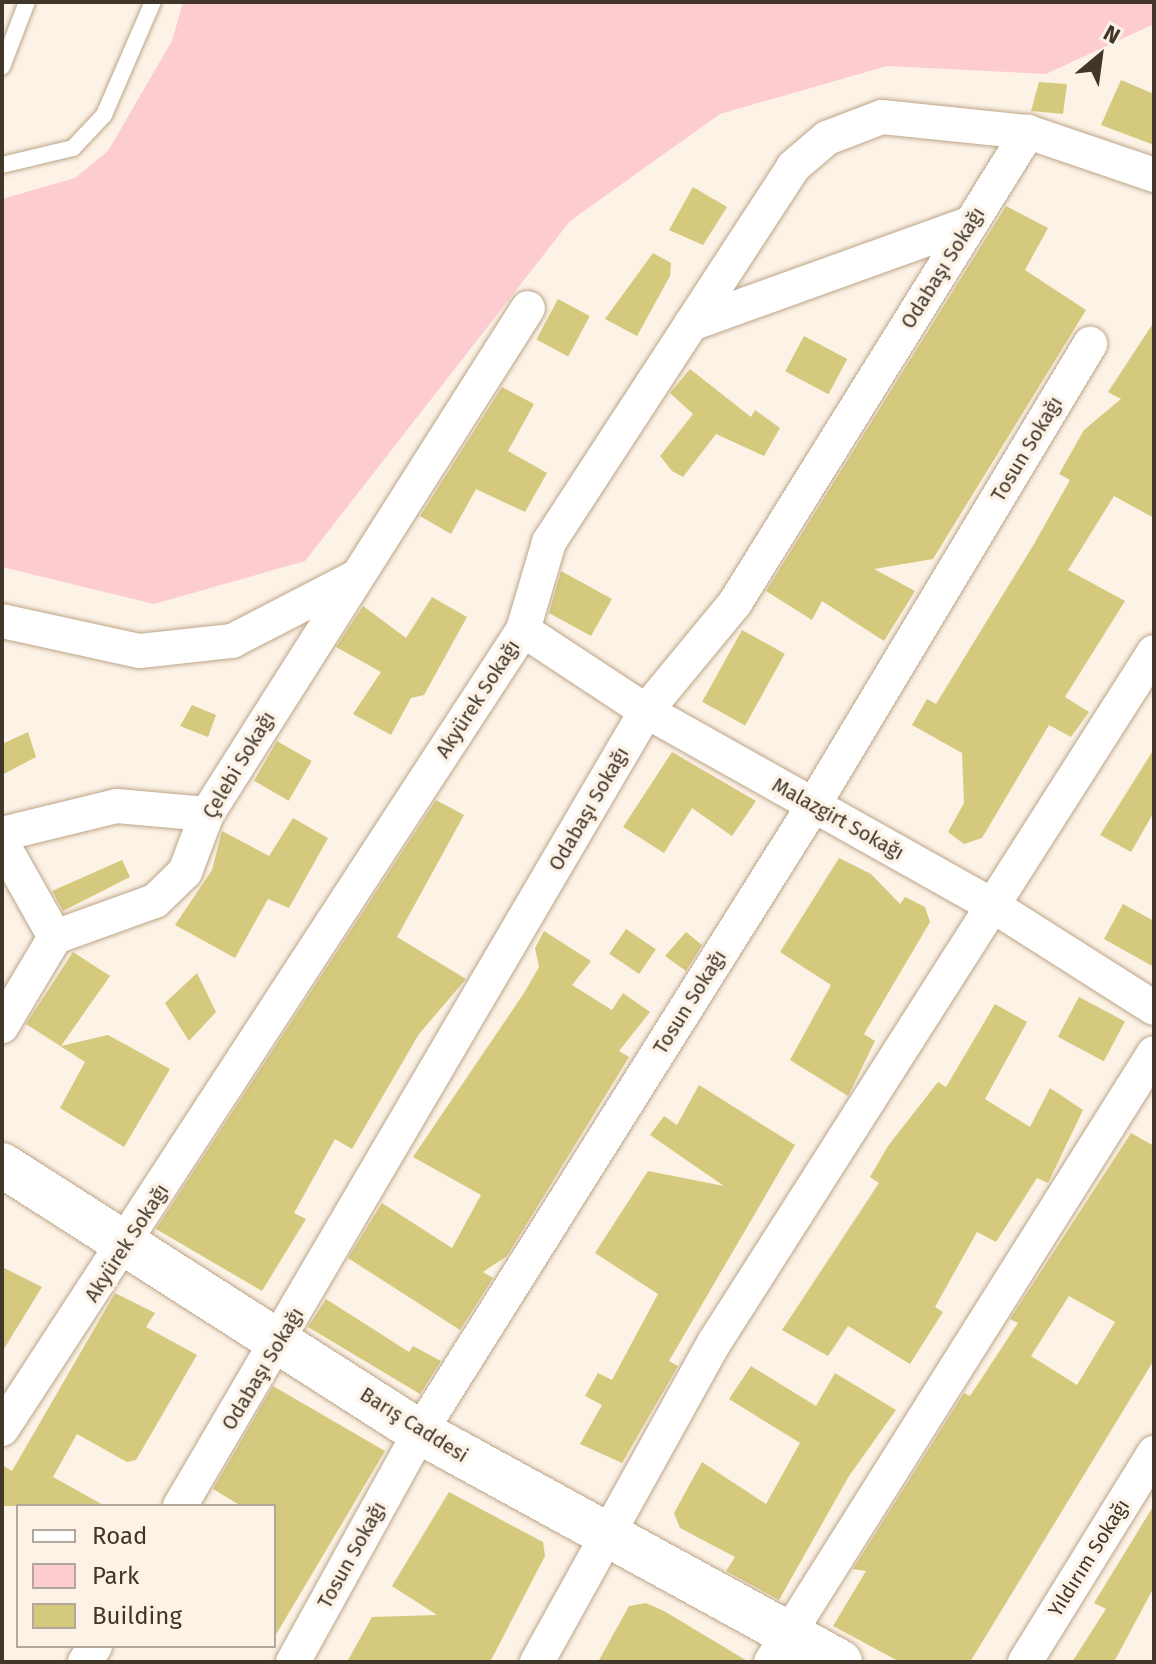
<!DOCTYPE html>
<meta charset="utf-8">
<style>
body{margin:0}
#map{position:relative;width:1156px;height:1664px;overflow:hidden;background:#fcf2e6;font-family:"Fira Sans",sans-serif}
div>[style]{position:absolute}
.green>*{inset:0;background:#fdccd0}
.building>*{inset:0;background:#d5c97d;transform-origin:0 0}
.roads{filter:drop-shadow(0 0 2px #bda588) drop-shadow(0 0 2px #bda588)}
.lane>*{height:16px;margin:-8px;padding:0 8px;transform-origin:8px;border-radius:8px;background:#fff}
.street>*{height:34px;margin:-17px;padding:0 17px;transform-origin:17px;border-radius:17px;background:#fff}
.secondary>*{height:44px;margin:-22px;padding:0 22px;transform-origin:22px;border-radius:22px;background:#fff}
span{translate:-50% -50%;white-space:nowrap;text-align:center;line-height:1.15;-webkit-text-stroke:7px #fcf2e6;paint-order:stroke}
.street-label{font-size:20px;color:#40362a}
.frame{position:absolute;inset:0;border:4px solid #40362a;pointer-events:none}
.legend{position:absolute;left:16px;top:1504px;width:260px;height:144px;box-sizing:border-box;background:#fcf2e6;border:2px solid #b1a79b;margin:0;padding:10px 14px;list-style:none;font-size:24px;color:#40362a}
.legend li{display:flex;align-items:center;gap:16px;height:40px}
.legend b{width:40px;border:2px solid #b1a79b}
.north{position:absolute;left:1060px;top:16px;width:80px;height:80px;-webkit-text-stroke:6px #fcf2e6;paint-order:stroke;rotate:29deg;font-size:22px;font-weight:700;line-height:32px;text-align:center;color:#40362a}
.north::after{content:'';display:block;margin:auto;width:28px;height:36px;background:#40362a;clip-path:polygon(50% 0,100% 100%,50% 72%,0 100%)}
</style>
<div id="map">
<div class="green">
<i style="clip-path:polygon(183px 2px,1154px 2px,1154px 24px,1046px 74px,887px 66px,720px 114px,570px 221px,305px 561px,154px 604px,2px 567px,2px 199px,75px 178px,108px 151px,172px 41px)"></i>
</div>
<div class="building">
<i style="clip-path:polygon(1121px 80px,1154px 94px,1154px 145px,1101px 125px)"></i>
<i style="clip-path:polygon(1039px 82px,1067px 84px,1063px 114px,1031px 111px)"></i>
<i style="clip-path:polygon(693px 187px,727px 207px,703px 245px,669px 230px)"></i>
<i style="clip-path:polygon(1006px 206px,1048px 228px,1025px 270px,1086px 310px,933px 559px,874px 569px,915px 591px,884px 641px,822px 601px,812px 620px,766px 591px)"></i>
<i style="clip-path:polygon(653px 253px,671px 263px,670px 276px,637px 336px,605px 319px)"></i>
<i style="left:558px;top:299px;width:36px;height:46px;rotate:28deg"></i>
<i style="clip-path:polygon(1154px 322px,1154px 518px,1114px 496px,1068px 570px,1125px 601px,1065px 697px,1089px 712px,1071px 737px,1049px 725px,982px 838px,964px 844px,948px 832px,964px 803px,962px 753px,912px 725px,927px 699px,936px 704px,1034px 544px,1070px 480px,1059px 474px,1084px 430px,1121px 399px,1108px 392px)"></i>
<i style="left:804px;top:336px;width:49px;height:40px;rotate:28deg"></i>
<i style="clip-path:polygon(690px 369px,751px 417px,755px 410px,780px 428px,764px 456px,716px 434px,683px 477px,672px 471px,660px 456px,693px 414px,670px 393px)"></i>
<i style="clip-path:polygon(502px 387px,534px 404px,508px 451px,547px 473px,525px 512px,476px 489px,451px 534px,420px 516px)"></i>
<i style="clip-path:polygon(561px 571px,612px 599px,591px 636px,549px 613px)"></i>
<i style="clip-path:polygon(432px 597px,467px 617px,424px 695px,411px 698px,391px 735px,353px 714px,381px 672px,336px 647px,363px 606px,406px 638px)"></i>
<i style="left:742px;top:630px;width:49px;height:82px;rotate:29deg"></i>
<i style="clip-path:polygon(192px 705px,216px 715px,208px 737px,180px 726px)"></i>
<i style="clip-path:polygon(28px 732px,36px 757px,2px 775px,2px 744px)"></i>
<i style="left:277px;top:741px;width:40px;height:46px;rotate:30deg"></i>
<i style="clip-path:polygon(1154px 749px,1154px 812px,1131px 852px,1100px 835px)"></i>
<i style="clip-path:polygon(672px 752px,756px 801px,732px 836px,692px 808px,664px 853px,623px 827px)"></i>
<i style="clip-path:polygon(436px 800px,464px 815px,397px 937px,466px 979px,419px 1034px,352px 1149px,335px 1139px,294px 1213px,306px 1219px,262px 1291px,156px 1229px)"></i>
<i style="clip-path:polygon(293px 818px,328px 838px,289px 908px,268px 899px,235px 958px,175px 925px,212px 870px,222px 831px,269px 856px)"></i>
<i style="clip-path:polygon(839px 858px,871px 874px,900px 904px,905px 897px,925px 907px,930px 922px,864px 1034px,875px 1041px,848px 1096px,790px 1060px,831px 985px,780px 952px)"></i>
<i style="clip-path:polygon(122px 860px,130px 877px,63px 911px,52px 891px)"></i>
<i style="clip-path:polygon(1123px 904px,1154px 921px,1154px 967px,1104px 939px)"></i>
<i style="left:626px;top:929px;width:36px;height:30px;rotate:34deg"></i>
<i style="clip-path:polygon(544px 931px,591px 961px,572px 985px,612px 1010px,623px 993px,650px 1012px,619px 1051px,629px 1057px,507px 1256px,483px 1272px,493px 1278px,460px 1330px,348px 1258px,382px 1203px,452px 1248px,481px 1195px,413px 1157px,524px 993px,539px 967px,535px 948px)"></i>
<i style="clip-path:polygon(686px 932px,702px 945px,686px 971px,665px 956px)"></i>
<i style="clip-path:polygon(73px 952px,110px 976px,61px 1046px,108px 1035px,170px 1069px,124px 1147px,60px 1108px,85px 1062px,26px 1024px)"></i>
<i style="clip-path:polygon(197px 973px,216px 1012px,189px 1041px,165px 1003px)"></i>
<i style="left:1079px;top:997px;width:52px;height:45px;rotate:28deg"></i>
<i style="clip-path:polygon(995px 1004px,1027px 1022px,985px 1099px,1030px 1127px,1050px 1088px,1083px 1110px,1048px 1183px,1037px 1178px,996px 1242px,977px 1232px,935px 1307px,943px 1312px,910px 1364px,848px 1326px,828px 1356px,782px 1330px,879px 1183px,870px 1177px,888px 1146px,938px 1082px,946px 1087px)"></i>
<i style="clip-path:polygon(699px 1085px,795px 1145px,669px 1361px,678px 1366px,622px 1463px,580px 1444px,602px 1405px,585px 1396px,598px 1373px,612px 1380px,658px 1294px,595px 1253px,648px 1171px,724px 1186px,650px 1135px,664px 1116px,677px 1125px)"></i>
<i style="clip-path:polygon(evenodd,1131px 1133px,1154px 1146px,1154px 1360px,970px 1662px,900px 1662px,833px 1626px,866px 1571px,853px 1569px,964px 1393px,970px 1396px,1018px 1323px,1010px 1319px,1131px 1133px,1069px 1296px,1115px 1322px,1077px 1385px,1031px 1356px,1069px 1296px)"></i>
<i style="clip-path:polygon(2px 1267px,42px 1287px,2px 1352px)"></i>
<i style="clip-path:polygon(115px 1293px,155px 1313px,146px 1327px,197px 1355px,136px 1460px,127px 1462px,77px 1434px,53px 1477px,105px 1506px,2px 1506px,2px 1465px,12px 1471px)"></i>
<i style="clip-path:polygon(326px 1299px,409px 1352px,413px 1346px,441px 1361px,420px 1394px,308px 1327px)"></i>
<i style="clip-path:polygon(751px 1366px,816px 1406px,835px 1373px,896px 1410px,849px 1476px,779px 1600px,726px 1571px,735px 1557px,680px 1528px,674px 1513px,702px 1462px,766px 1504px,800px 1443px,729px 1399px)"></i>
<i style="clip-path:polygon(273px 1386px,385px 1451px,274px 1638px,274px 1506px,241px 1506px,213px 1489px)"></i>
<i style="clip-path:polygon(449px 1492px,543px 1542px,545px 1556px,490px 1662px,347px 1662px,372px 1617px,437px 1615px,392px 1586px)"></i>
<i style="clip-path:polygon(1154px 1505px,1154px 1587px,1114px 1662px,1072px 1662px,1106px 1609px,1094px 1603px)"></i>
<i style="clip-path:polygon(646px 1603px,664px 1611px,749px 1662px,598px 1662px,629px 1606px)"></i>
</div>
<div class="roads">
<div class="lane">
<i style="left:2px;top:67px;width:70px;rotate:-69deg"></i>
<i style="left:2px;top:165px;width:73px;rotate:-13.5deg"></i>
<i style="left:73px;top:148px;width:45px;rotate:-46.8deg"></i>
<i style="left:104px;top:115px;width:123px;rotate:-66.6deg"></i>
</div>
<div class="street">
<i style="left:691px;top:324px;width:298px;rotate:-19.8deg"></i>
<i style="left:2px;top:621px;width:141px;rotate:12.3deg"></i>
<i style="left:140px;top:651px;width:93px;rotate:-6.2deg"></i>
<i style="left:232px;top:641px;width:137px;rotate:-27.3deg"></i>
<i style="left:523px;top:630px;width:147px;rotate:33.4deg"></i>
<i style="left:646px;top:711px;width:400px;rotate:29.3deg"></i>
<i style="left:995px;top:907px;width:188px;rotate:32.4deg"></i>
<i style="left:2px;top:834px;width:118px;rotate:-13.7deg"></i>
<i style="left:117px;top:806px;width:90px;rotate:5.1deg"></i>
<i style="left:2px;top:843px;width:108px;rotate:60.6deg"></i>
<i style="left:55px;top:937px;width:104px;rotate:120.8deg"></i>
<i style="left:55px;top:937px;width:106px;rotate:-19.8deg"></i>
<i style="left:155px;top:901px;width:42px;rotate:-44deg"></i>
<i style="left:185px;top:872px;width:62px;rotate:-69.2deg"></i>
<i style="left:207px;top:814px;width:599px;rotate:-57.61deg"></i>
<i style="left:2px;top:1429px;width:954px;rotate:-56.89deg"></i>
<i style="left:523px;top:630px;width:92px;rotate:-73.5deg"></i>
<i style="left:549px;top:542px;width:447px;rotate:-56.9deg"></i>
<i style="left:793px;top:167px;width:45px;rotate:-40.5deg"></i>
<i style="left:827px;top:138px;width:59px;rotate:-20.9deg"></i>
<i style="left:882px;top:117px;width:147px;rotate:5.9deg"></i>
<i style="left:1028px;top:132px;width:133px;rotate:18.8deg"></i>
<i style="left:180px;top:1506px;width:922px;rotate:-59.62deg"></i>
<i style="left:646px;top:711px;width:140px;rotate:-50.5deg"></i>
<i style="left:735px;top:603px;width:555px;rotate:-58.12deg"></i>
<i style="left:85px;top:1662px;width:19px;rotate:-58deg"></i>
<i style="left:293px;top:1662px;width:263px;rotate:-61.1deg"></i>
<i style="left:420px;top:1432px;width:739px;rotate:-57.88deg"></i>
<i style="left:813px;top:806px;width:539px;rotate:-59.05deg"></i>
<i style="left:537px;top:1662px;width:365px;rotate:-61deg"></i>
<i style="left:714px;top:1343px;width:819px;rotate:-57.51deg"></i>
<i style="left:771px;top:1662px;width:719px;rotate:-57.83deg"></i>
<i style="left:1025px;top:1662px;width:246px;rotate:-58.3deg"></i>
</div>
<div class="secondary">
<i style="left:2px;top:1165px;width:496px;rotate:32.6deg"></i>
<i style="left:420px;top:1432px;width:479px;rotate:28.7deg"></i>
</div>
</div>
<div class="street-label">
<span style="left:943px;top:268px;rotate:-58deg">Odabaşı Sokağı</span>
<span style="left:1027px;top:449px;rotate:-59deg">Tosun Sokağı</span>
<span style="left:478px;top:699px;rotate:-57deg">Akyürek Sokağı</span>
<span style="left:239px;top:765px;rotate:-59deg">Çelebi Sokağı</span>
<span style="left:589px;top:809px;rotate:-60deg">Odabaşı Sokağı</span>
<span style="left:838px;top:819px;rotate:29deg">Malazgirt Sokağı</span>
<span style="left:690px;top:1002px;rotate:-58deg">Tosun Sokağı</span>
<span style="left:127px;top:1243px;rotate:-57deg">Akyürek Sokağı</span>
<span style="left:263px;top:1369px;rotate:-59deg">Odabaşı Sokağı</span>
<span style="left:414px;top:1425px;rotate:32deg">Barış Caddesi</span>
<span style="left:352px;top:1555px;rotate:-61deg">Tosun Sokağı</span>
<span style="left:1089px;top:1558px;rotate:-58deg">Yıldırım Sokağı</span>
</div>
<div class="frame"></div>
<ul class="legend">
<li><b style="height:10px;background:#fff"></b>Road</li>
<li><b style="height:22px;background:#fdccd0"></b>Park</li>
<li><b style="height:22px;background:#d5c97d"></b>Building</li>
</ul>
<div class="north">N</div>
</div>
